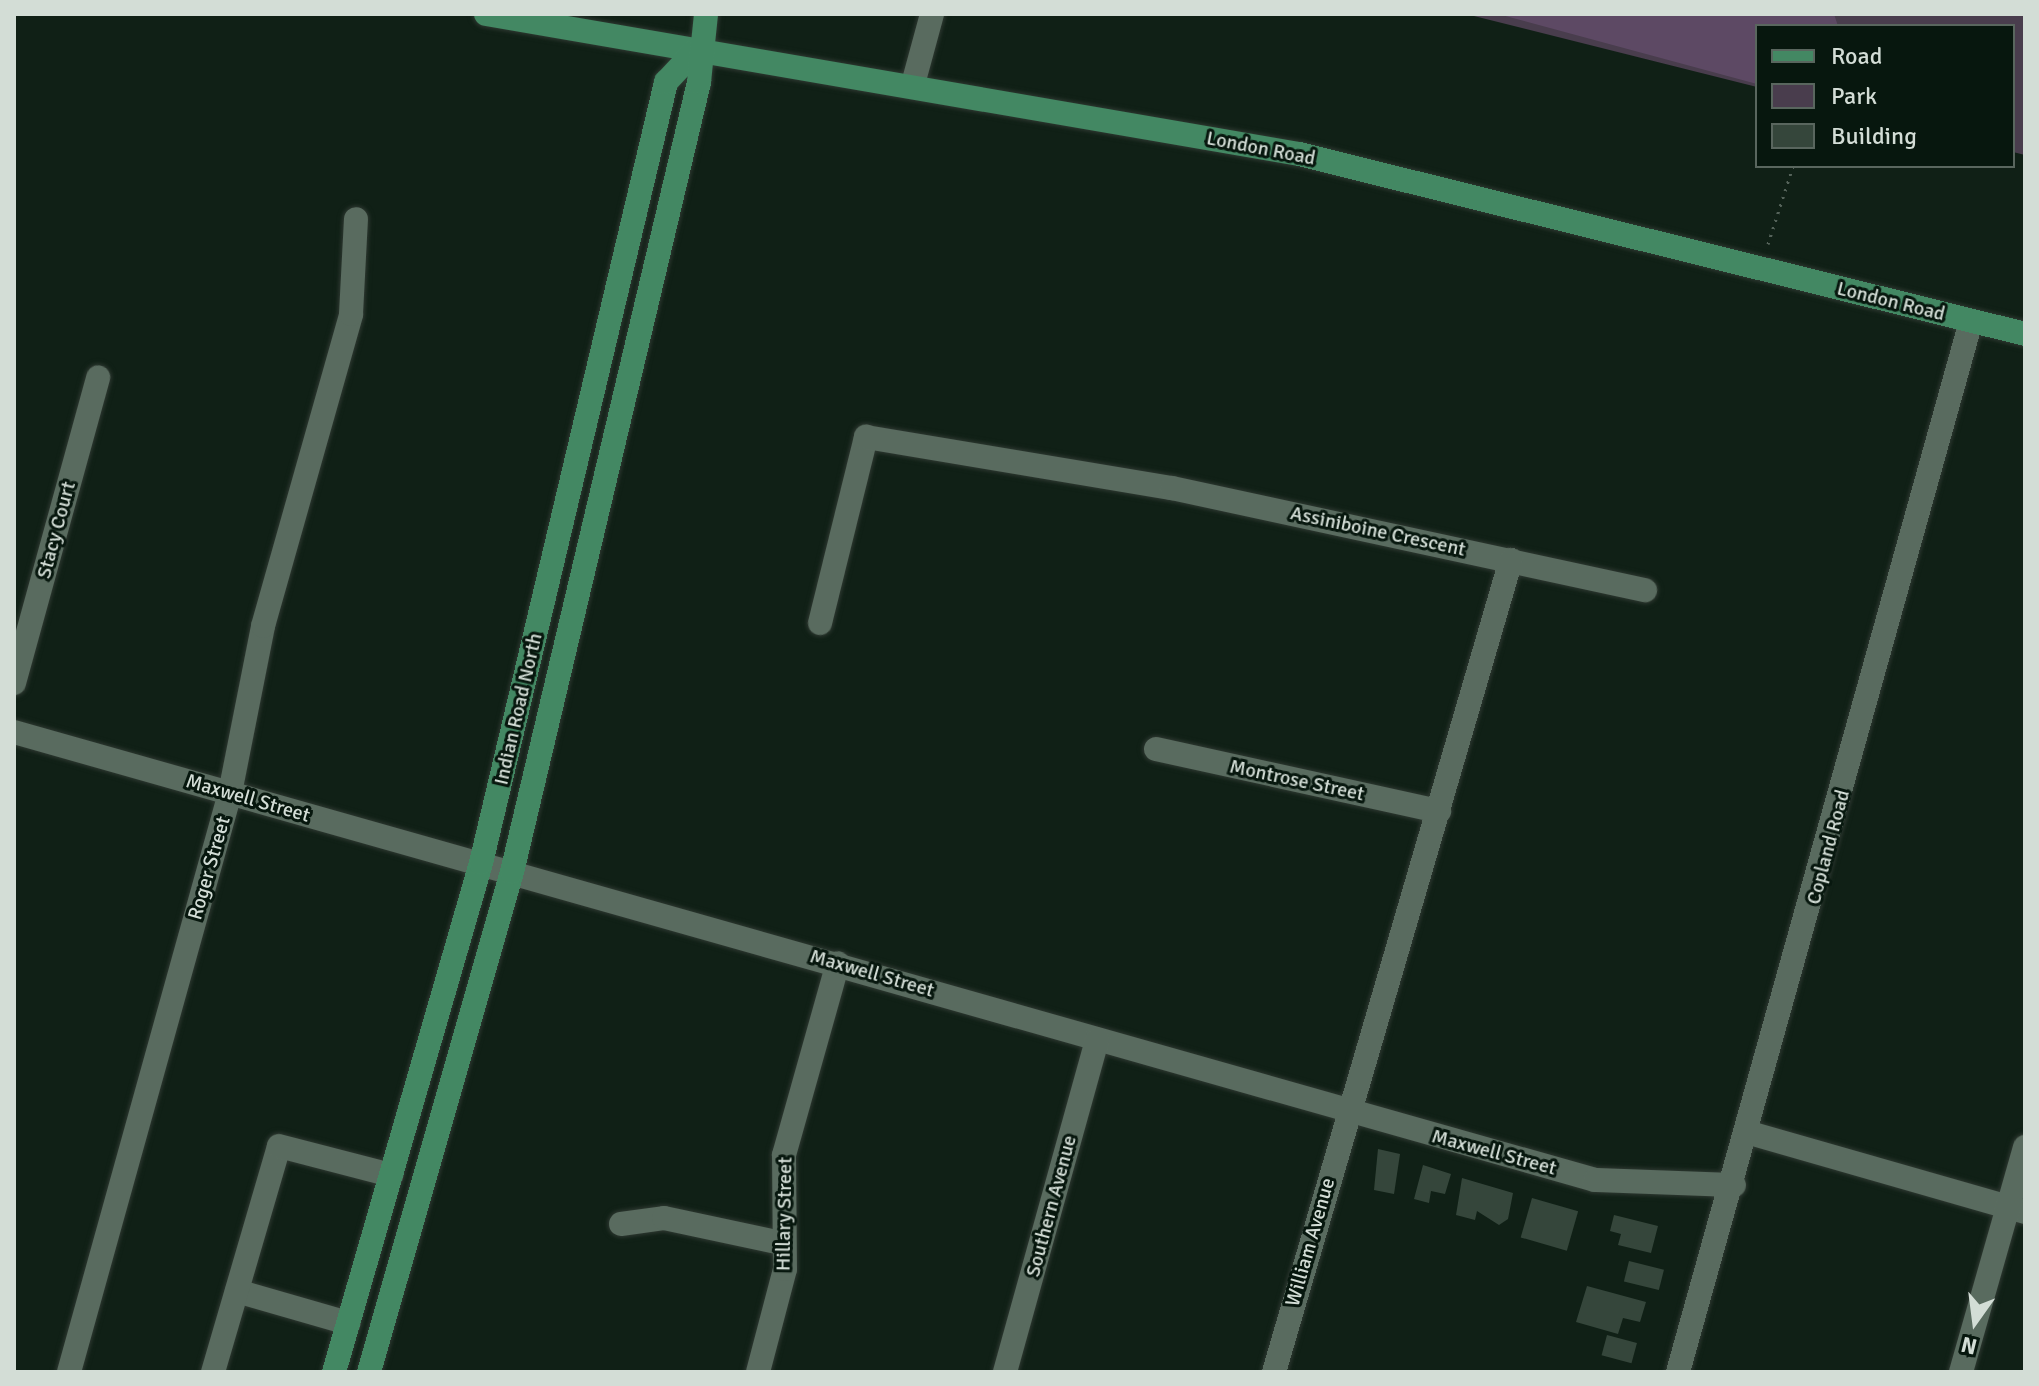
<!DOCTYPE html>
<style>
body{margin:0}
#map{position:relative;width:2039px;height:1386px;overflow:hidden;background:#102016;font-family:Signika,sans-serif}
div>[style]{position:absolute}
.green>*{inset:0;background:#493d4d}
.forest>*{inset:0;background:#5d4964}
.building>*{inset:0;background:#35463b;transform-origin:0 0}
.path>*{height:3px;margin-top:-1.5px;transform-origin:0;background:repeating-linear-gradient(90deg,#55635a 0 2px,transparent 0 8px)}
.roads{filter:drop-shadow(0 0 2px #2e3831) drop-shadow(0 0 2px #2e3831)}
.minor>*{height:24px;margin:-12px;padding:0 12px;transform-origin:12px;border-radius:12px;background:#596b5f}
.major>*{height:24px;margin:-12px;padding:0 12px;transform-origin:12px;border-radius:12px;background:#438863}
span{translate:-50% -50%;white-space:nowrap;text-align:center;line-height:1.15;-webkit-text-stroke:6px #07170e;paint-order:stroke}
.street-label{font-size:20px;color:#d3ddd6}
.frame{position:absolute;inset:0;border:16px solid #d3ddd6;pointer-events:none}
.legend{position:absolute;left:1755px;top:24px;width:260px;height:144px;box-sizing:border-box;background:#07170e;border:2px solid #59665e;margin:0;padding:10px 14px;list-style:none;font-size:24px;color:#d3ddd6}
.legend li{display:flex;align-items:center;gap:16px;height:40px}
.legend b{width:40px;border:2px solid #59665e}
.north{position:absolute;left:1935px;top:1282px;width:80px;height:80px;-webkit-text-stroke:6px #07170e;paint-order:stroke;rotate:194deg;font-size:22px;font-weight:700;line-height:32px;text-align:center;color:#d3ddd6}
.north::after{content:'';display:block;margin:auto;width:28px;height:36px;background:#d3ddd6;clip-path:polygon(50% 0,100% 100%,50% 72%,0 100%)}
</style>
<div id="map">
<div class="green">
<i style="clip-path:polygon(1466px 14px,2025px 14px,2025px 155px,2013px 152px,2013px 26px,1757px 26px,1757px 87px)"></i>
</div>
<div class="forest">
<i style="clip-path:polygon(1498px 14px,1834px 14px,1838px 26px,1757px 26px,1757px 84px)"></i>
</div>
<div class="building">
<i style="clip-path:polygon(1378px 1149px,1400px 1154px,1394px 1194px,1374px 1190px)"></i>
<i style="clip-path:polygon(1423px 1165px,1451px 1174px,1445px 1194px,1431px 1191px,1429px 1203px,1414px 1199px)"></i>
<i style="clip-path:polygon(1462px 1178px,1513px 1193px,1508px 1219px,1499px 1225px,1477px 1211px,1475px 1220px,1456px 1215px)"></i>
<i style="left:1532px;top:1198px;width:48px;height:41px;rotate:16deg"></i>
<i style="clip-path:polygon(1614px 1215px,1658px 1226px,1651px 1253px,1618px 1245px,1621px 1234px,1610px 1231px)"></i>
<i style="left:1629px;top:1261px;width:36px;height:21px;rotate:14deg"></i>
<i style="clip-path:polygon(1587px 1286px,1646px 1302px,1640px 1322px,1623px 1318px,1618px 1334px,1576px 1322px)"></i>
<i style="left:1607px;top:1335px;width:31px;height:21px;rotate:15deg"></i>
</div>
<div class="path">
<i style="left:1768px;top:244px;width:82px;rotate:-72.2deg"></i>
</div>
<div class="roads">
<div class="minor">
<i style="left:913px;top:84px;width:73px;rotate:-74.8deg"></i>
<i style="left:820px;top:623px;width:192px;rotate:-76.1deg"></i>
<i style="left:866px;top:437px;width:310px;rotate:9.5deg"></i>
<i style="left:1172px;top:488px;width:484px;rotate:12.2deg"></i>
<i style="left:14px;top:683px;width:317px;rotate:-74.6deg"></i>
<i style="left:14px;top:732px;width:1643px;rotate:15.82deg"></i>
<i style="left:1595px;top:1180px;width:139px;rotate:2.1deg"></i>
<i style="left:1156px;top:749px;width:290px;rotate:12.4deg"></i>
<i style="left:1750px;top:1133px;width:286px;rotate:16deg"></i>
<i style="left:621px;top:1224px;width:43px;rotate:-7.9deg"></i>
<i style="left:664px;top:1218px;width:121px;rotate:12deg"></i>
<i style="left:237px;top:1291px;width:116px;rotate:16.1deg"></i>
<i style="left:69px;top:1372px;width:601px;rotate:-74.46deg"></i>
<i style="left:230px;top:793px;width:170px;rotate:-78.8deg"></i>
<i style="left:263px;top:626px;width:324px;rotate:-74.2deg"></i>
<i style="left:351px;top:314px;width:95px;rotate:-87deg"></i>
<i style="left:213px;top:1372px;width:235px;rotate:-73.7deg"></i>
<i style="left:279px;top:1146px;width:116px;rotate:14.5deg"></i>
<i style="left:758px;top:1372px;width:106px;rotate:-75.3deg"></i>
<i style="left:785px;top:1269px;width:114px;rotate:-90.5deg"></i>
<i style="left:784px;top:1155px;width:199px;rotate:-74.3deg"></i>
<i style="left:1005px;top:1372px;width:345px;rotate:-74.5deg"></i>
<i style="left:1274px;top:1372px;width:846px;rotate:-73.73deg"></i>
<i style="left:1678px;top:1372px;width:1091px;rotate:-74.42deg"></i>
<i style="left:1961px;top:1372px;width:234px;rotate:-74.1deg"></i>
</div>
<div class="major">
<i style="left:486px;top:14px;width:825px;rotate:9.77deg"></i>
<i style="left:1299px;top:154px;width:748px;rotate:13.92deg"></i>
<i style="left:334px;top:1372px;width:530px;rotate:-73.89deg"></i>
<i style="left:481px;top:863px;width:803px;rotate:-76.67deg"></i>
<i style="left:666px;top:82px;width:45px;rotate:-46.8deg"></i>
<i style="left:369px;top:1372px;width:520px;rotate:-74.04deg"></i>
<i style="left:512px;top:872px;width:812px;rotate:-76.68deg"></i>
<i style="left:699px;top:82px;width:68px;rotate:-84.1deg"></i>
</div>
</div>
<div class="street-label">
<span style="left:1261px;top:148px;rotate:11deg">London Road</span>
<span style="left:1891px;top:301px;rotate:14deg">London Road</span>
<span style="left:56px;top:530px;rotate:-75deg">Stacy Court</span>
<span style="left:1378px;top:531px;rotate:12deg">Assiniboine Crescent</span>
<span style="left:518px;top:709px;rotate:-77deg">Indian Road North</span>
<span style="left:1297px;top:780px;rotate:12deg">Montrose Street</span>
<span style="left:248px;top:798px;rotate:16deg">Maxwell Street</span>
<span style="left:1828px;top:847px;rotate:-75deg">Copland Road</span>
<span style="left:209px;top:868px;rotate:-74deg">Roger Street</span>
<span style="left:872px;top:973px;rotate:16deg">Maxwell Street</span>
<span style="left:1494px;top:1152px;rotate:15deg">Maxwell Street</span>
<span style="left:1051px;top:1206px;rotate:-75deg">Southern Avenue</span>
<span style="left:784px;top:1214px;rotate:-89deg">Hillary Street</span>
<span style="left:1310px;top:1242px;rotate:-74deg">William Avenue</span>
</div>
<div class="frame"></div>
<ul class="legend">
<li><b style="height:10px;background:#438863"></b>Road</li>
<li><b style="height:22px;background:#493d4d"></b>Park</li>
<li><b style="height:22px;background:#35463b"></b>Building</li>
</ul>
<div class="north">N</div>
</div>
